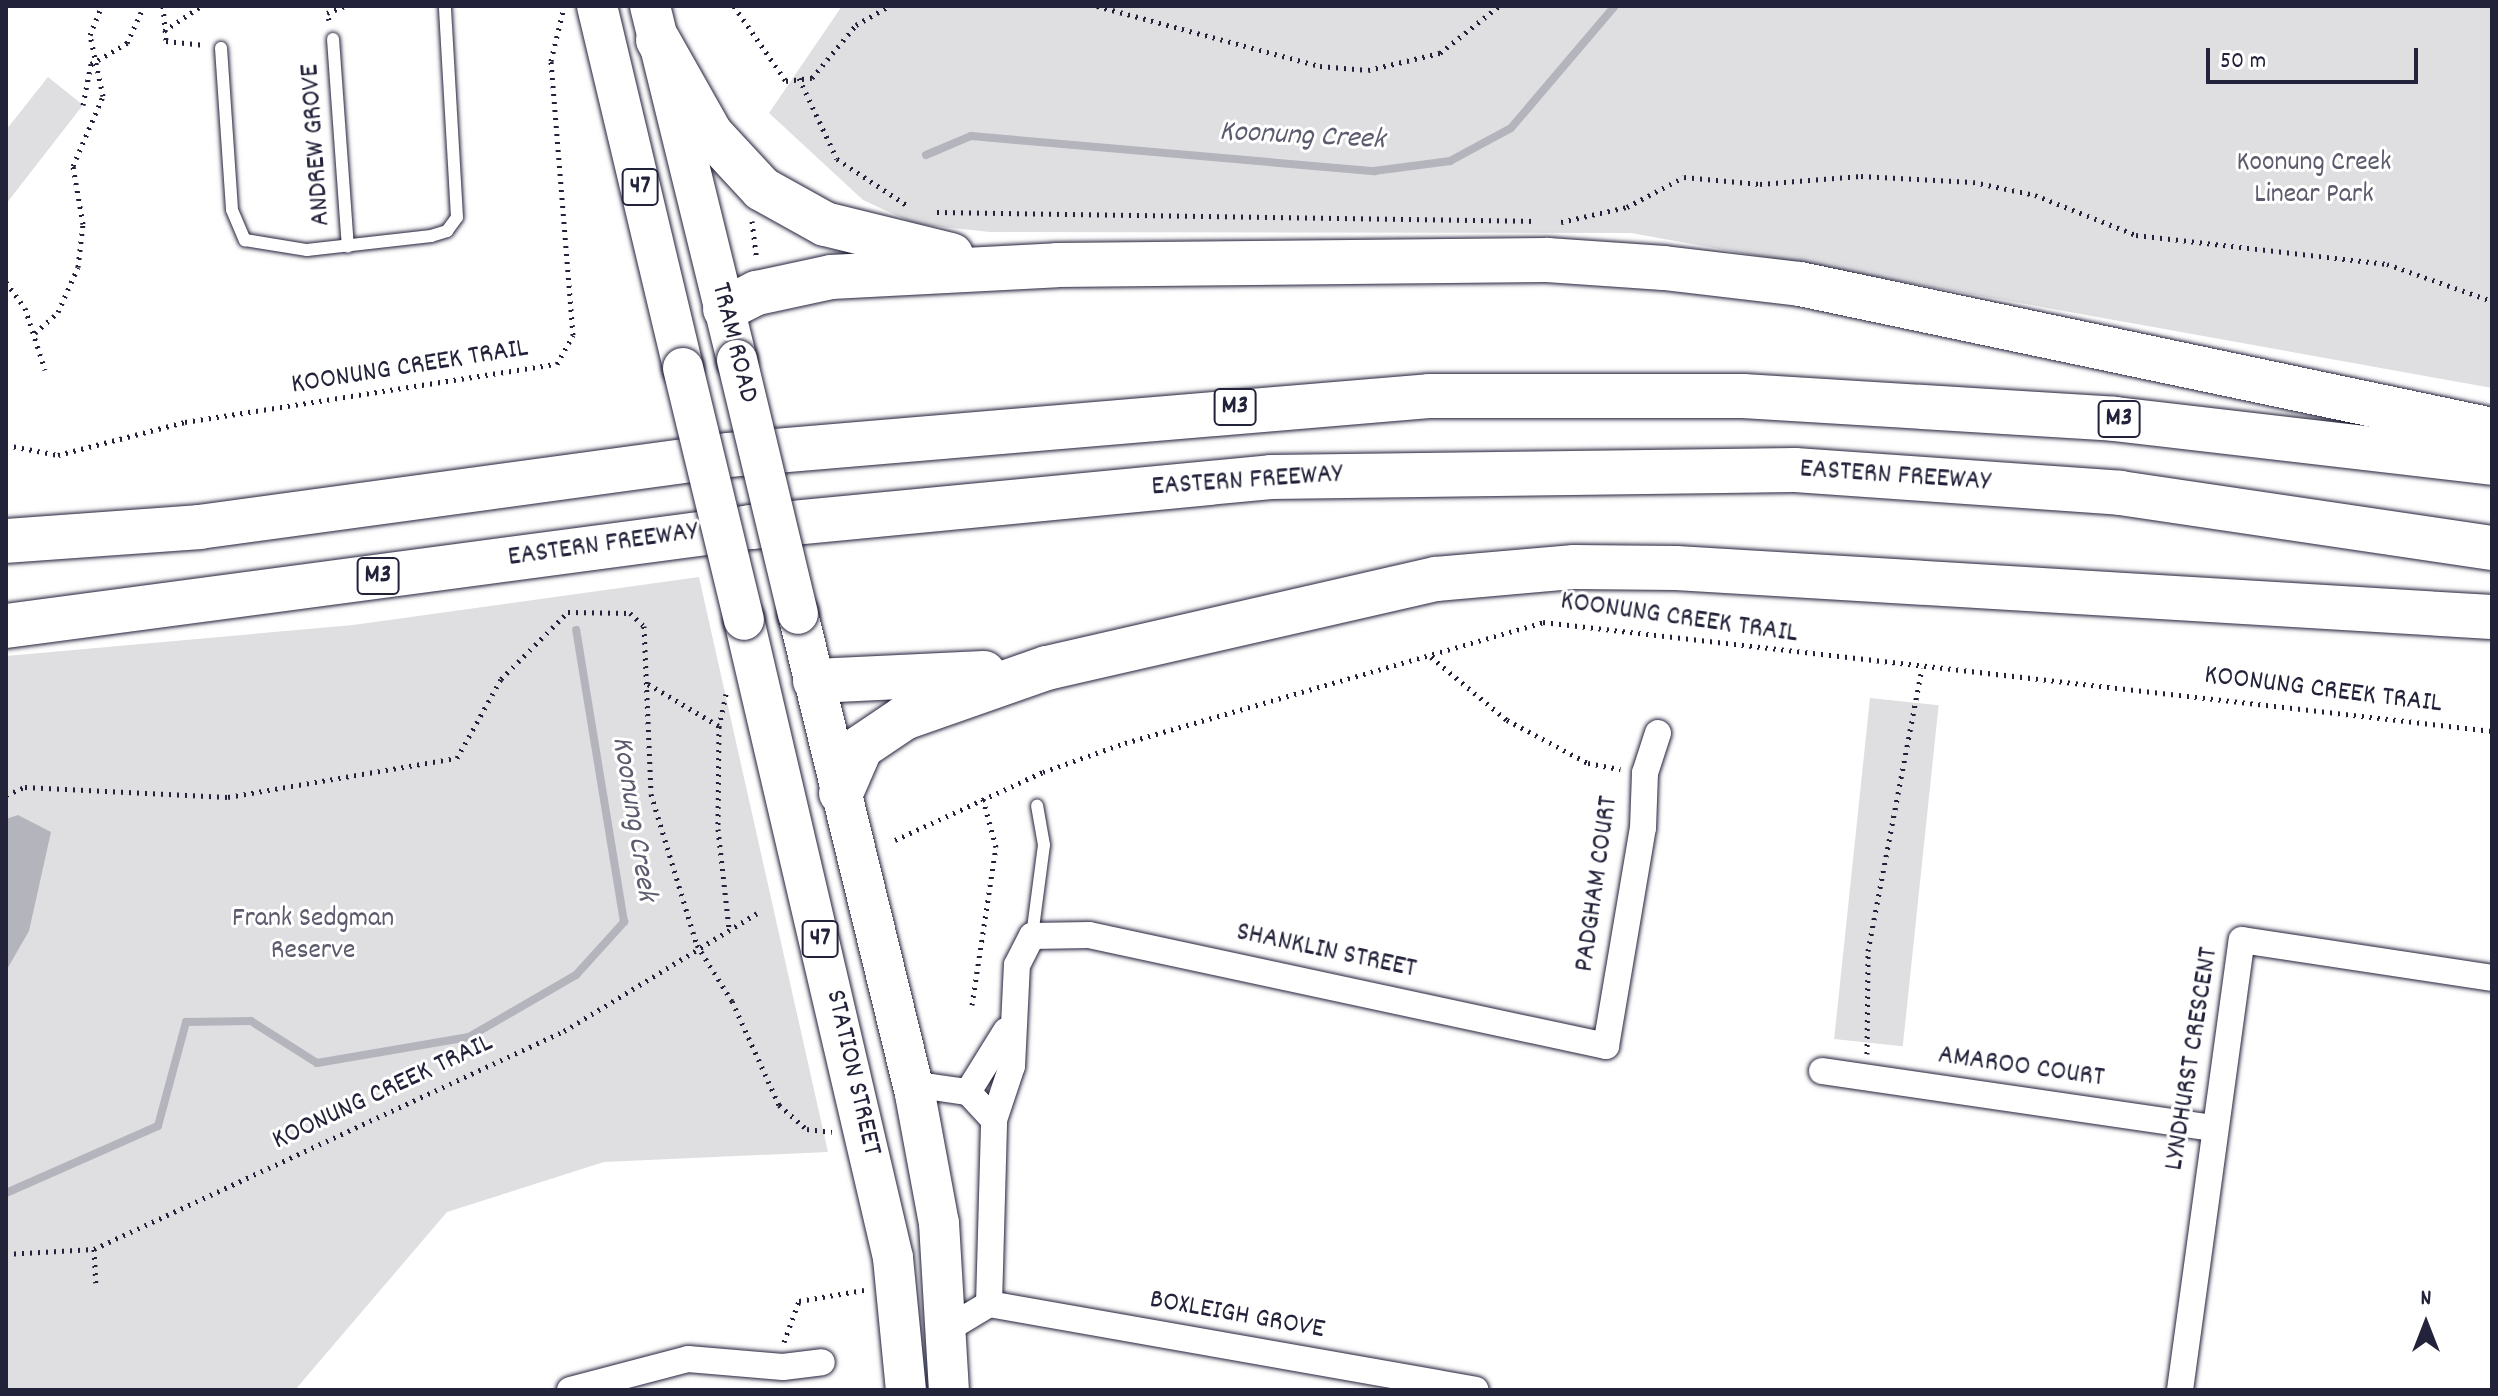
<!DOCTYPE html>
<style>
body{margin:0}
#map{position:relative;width:2498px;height:1396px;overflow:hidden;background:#fff;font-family:Dekko,sans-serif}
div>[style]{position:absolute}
.green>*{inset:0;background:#dfdfe2;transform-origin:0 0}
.water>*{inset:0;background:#b4b4bc}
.stream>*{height:8px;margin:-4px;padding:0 4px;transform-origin:4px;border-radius:4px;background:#b4b4bc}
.path>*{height:5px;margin-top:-2.5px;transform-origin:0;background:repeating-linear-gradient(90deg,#22223b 0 2px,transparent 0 8px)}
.roads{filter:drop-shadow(0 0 2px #22223b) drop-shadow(0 0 2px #22223b)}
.service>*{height:12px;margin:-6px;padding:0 6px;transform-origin:6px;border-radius:6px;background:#fff}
.minor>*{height:26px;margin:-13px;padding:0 13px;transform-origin:13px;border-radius:13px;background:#fff}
.primary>*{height:40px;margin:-20px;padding:0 20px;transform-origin:20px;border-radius:20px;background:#fff}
.motorway>*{height:44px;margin:-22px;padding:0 22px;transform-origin:22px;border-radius:22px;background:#fff}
.bridges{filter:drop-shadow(0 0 2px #22223b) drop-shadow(0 0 2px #22223b)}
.primary-bridge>*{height:40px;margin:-20px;padding:0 20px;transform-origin:20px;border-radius:20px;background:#fff}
span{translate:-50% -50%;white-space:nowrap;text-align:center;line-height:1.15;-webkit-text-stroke:6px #fff;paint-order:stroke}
.shield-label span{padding:2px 6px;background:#fff;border:2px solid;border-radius:6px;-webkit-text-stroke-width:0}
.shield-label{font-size:26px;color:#22223b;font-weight:700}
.street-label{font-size:28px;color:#22223b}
.park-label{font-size:28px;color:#5b5b6d}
.water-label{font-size:30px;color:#5c5c6f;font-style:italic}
.frame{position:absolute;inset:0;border:8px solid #22223b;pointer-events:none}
.north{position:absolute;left:2386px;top:1284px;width:80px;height:80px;-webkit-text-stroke:6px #fff;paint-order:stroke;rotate:0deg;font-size:22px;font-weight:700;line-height:32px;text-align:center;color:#22223b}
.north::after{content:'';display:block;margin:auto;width:28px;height:36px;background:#22223b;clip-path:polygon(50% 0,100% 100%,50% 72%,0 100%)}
.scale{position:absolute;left:2206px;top:48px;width:212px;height:36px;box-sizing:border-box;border:4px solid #22223b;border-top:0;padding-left:10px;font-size:24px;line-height:28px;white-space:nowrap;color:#22223b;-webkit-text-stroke:6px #fff;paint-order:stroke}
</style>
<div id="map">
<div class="green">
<i style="clip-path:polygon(842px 6px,2492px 6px,2492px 388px,1631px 233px,990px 232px,915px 224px,863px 200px,769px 113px)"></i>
<i style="clip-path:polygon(48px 77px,83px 105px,6px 204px,6px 130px)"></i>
<i style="clip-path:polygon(699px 577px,828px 1152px,604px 1162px,447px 1212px,295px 1390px,6px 1390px,6px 656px,353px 625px)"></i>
<i style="left:1870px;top:698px;width:69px;height:343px;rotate:6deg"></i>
</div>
<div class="water">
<i style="clip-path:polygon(18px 815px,51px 832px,29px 931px,6px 971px,6px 819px)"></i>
</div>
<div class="stream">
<i style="left:926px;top:155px;width:49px;rotate:-22.9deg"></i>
<i style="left:971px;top:136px;width:405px;rotate:5deg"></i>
<i style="left:1374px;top:171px;width:77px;rotate:-7.5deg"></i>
<i style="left:1450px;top:161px;width:69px;rotate:-28.4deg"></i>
<i style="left:1511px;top:128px;width:160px;rotate:-49.6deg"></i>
<i style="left:6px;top:1193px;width:166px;rotate:-23.8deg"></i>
<i style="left:158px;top:1126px;width:108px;rotate:-74.9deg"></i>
<i style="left:186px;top:1022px;width:65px;rotate:-0.9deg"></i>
<i style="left:251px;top:1021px;width:78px;rotate:32.5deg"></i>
<i style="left:317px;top:1063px;width:154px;rotate:-9.7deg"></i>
<i style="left:469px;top:1037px;width:124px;rotate:-30.1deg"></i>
<i style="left:576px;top:975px;width:72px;rotate:-47.8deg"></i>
<i style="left:624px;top:922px;width:296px;rotate:-99.3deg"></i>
</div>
<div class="path">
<i style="left:163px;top:6px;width:35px;rotate:85deg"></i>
<i style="left:166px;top:41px;width:39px;rotate:6deg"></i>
<i style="left:734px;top:6px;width:91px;rotate:55.3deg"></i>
<i style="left:786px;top:81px;width:26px;rotate:-7deg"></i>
<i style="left:812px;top:78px;width:69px;rotate:-50.3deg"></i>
<i style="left:856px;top:25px;width:38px;rotate:-30deg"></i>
<i style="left:1097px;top:6px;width:231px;rotate:15.1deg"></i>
<i style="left:1320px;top:66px;width:48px;rotate:4.8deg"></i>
<i style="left:1368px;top:70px;width:74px;rotate:-13.3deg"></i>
<i style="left:1440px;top:53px;width:75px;rotate:-38.5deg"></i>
<i style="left:329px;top:20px;width:7px;rotate:-106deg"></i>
<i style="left:327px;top:13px;width:19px;rotate:-21deg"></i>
<i style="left:164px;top:31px;width:45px;rotate:-34deg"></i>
<i style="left:799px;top:78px;width:89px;rotate:64.9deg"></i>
<i style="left:837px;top:159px;width:85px;rotate:33.5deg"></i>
<i style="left:83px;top:105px;width:42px;rotate:-79deg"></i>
<i style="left:91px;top:64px;width:42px;rotate:-30.3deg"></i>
<i style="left:127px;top:43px;width:41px;rotate:-65.3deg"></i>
<i style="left:937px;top:212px;width:598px;rotate:0.86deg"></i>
<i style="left:752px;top:221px;width:38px;rotate:83deg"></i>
<i style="left:1561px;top:222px;width:68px;rotate:-12.8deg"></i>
<i style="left:1627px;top:207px;width:64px;rotate:-27.8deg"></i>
<i style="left:1684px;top:177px;width:76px;rotate:5.3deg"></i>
<i style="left:1760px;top:184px;width:101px;rotate:-4.5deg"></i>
<i style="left:1861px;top:176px;width:112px;rotate:3.1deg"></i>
<i style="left:1973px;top:182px;width:63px;rotate:11.8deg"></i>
<i style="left:2035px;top:195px;width:109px;rotate:21.6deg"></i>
<i style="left:2136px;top:235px;width:253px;rotate:6.6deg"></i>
<i style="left:2387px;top:264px;width:111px;rotate:19.4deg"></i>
<i style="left:6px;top:282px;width:32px;rotate:54deg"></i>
<i style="left:25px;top:308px;width:65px;rotate:72.1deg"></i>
<i style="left:35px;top:333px;width:31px;rotate:-42deg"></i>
<i style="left:58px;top:312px;width:49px;rotate:-66deg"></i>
<i style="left:78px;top:267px;width:43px;rotate:-83.4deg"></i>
<i style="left:83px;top:224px;width:59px;rotate:-99.8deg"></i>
<i style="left:73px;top:166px;width:76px;rotate:-66.8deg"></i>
<i style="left:103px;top:96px;width:62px;rotate:-102deg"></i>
<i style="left:90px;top:35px;width:31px;rotate:-68deg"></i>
<i style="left:6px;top:445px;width:53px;rotate:10.9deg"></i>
<i style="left:58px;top:455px;width:131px;rotate:-14.6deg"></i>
<i style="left:185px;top:422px;width:376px;rotate:-8.9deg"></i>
<i style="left:557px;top:364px;width:33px;rotate:-61deg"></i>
<i style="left:573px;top:335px;width:275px;rotate:-94.6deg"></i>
<i style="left:551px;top:61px;width:51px;rotate:-76.5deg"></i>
<i style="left:1431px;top:657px;width:99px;rotate:39.7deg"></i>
<i style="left:1507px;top:720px;width:92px;rotate:28deg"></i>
<i style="left:1588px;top:763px;width:33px;rotate:11deg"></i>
<i style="left:648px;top:684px;width:82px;rotate:30.6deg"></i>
<i style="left:726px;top:694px;width:33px;rotate:102deg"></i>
<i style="left:719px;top:726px;width:103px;rotate:90.6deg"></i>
<i style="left:718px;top:829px;width:100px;rotate:83.7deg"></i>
<i style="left:6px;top:795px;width:21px;rotate:-23deg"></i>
<i style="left:25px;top:787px;width:203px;rotate:2.8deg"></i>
<i style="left:228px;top:797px;width:232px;rotate:-9.7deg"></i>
<i style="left:457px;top:758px;width:90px;rotate:-60.9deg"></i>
<i style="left:501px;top:679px;width:95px;rotate:-45deg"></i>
<i style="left:568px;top:612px;width:62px;rotate:0.9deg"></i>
<i style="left:630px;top:613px;width:19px;rotate:43deg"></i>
<i style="left:644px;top:626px;width:168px;rotate:87.6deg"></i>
<i style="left:651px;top:794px;width:158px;rotate:73.1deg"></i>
<i style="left:697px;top:945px;width:66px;rotate:58deg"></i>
<i style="left:732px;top:1001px;width:114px;rotate:65.7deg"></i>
<i style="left:779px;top:1105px;width:37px;rotate:41deg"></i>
<i style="left:807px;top:1129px;width:25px;rotate:7deg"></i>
<i style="left:895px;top:840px;width:163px;rotate:-24.7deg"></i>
<i style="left:1043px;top:772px;width:87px;rotate:-19.5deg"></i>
<i style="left:1125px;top:743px;width:435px;rotate:-16.1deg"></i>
<i style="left:1543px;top:622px;width:955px;rotate:6.55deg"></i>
<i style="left:972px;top:1005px;width:160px;rotate:-81.4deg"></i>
<i style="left:996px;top:847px;width:50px;rotate:-105.2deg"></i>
<i style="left:1867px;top:1054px;width:103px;rotate:-89.4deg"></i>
<i style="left:1868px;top:951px;width:288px;rotate:-79.2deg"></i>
<i style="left:94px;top:1249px;width:34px;rotate:87deg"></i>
<i style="left:6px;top:1254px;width:88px;rotate:-3.3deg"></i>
<i style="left:94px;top:1249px;width:518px;rotate:-24.88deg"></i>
<i style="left:564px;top:1031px;width:226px;rotate:-31.4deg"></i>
<i style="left:784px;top:1342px;width:44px;rotate:-69.9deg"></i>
<i style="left:799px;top:1301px;width:66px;rotate:-9.6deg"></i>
</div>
<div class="roads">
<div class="service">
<i style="left:333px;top:39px;width:208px;rotate:85.9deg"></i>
<i style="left:221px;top:48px;width:162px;rotate:86.1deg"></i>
<i style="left:232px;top:210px;width:33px;rotate:67deg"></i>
<i style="left:245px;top:240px;width:63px;rotate:9.2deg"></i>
<i style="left:307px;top:250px;width:125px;rotate:-6.4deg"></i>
<i style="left:431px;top:236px;width:17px;rotate:-17deg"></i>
<i style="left:447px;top:231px;width:17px;rotate:-54deg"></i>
<i style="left:457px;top:217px;width:211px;rotate:-93.3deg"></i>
<i style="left:1032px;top:936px;width:92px;rotate:-82.5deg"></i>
<i style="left:1044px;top:845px;width:40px;rotate:-100deg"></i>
</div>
<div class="minor">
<i style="left:1822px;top:1071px;width:393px;rotate:8.3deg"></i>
<i style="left:968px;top:1092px;width:72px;rotate:-58.1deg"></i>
<i style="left:915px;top:1094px;width:18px;rotate:-22deg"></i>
<i style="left:932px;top:1087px;width:36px;rotate:8deg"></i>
<i style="left:968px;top:1092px;width:38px;rotate:47deg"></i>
<i style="left:989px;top:1304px;width:494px;rotate:10deg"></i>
<i style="left:949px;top:1328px;width:47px;rotate:-31deg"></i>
<i style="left:989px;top:1304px;width:184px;rotate:-88.4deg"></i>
<i style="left:994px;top:1120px;width:57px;rotate:-71.6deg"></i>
<i style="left:1012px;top:1066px;width:101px;rotate:-87.2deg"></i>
<i style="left:1017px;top:965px;width:33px;rotate:-63deg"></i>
<i style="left:1032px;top:936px;width:57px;rotate:-1deg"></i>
<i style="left:1089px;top:935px;width:529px;rotate:12.12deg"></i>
<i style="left:1606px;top:1046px;width:221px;rotate:-80.4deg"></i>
<i style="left:1643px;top:828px;width:55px;rotate:-87.9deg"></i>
<i style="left:1645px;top:773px;width:42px;rotate:-72deg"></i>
<i style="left:570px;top:1390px;width:122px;rotate:-14.7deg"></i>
<i style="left:688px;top:1359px;width:95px;rotate:4.8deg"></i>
<i style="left:783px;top:1367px;width:39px;rotate:-7deg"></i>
<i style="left:2180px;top:1390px;width:454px;rotate:-82.2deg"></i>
<i style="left:2242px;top:940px;width:253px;rotate:8.6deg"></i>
</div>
<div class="primary">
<i style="left:597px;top:6px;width:372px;rotate:76.6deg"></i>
<i style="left:650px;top:6px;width:365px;rotate:76.2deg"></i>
<i style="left:798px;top:614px;width:494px;rotate:76.3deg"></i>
<i style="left:915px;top:1094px;width:131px;rotate:79.5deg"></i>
<i style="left:939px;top:1223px;width:167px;rotate:86.6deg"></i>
<i style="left:744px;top:620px;width:655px;rotate:76.85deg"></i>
<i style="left:893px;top:1258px;width:133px;rotate:84.4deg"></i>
</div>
<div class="motorway">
<i style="left:658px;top:40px;width:108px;rotate:60.6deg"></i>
<i style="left:711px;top:134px;width:75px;rotate:47.2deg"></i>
<i style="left:762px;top:189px;width:72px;rotate:29.1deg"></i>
<i style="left:825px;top:224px;width:130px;rotate:13.8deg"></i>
<i style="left:725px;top:309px;width:36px;rotate:-27deg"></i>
<i style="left:757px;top:293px;width:76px;rotate:-12.2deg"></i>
<i style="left:831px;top:277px;width:226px;rotate:-3deg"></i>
<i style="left:1057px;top:265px;width:490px;rotate:-0.6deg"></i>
<i style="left:1547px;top:260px;width:117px;rotate:3.9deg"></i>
<i style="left:1664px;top:268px;width:137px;rotate:6.7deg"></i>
<i style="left:1800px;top:284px;width:707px;rotate:11.91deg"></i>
<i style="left:6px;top:541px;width:194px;rotate:-4.1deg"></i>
<i style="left:199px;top:527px;width:534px;rotate:-7.75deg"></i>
<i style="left:728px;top:455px;width:703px;rotate:-4.81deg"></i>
<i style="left:1429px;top:396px;width:314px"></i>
<i style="left:1743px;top:396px;width:372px;rotate:3.5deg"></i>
<i style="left:2114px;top:419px;width:381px;rotate:6.6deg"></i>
<i style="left:6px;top:626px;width:752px;rotate:-7.57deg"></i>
<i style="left:751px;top:527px;width:522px;rotate:-5.49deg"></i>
<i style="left:1271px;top:477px;width:524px;rotate:-0.77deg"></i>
<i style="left:1795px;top:470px;width:326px;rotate:4deg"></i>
<i style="left:2120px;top:493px;width:376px;rotate:8.4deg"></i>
<i style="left:815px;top:681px;width:169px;rotate:-2.7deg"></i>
<i style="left:841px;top:793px;width:50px;rotate:-66.5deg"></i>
<i style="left:861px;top:747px;width:52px;rotate:-34deg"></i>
<i style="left:904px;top:718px;width:151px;rotate:-19.3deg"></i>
<i style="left:1047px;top:668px;width:399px;rotate:-12.9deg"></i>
<i style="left:1436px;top:579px;width:139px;rotate:-5deg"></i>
<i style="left:1574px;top:567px;width:102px;rotate:0.6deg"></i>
<i style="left:1676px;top:568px;width:817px;rotate:3.44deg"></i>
</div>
</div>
<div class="bridges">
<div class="primary-bridge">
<i style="left:737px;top:360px;width:261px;rotate:76.5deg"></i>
<i style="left:683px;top:368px;width:259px;rotate:76.4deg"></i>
</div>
</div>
<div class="shield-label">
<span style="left:640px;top:187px">47</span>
<span style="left:1235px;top:407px">M3</span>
<span style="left:2119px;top:419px">M3</span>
<span style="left:378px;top:576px">M3</span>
<span style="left:820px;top:939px">47</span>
</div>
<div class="street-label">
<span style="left:317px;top:145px;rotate:-94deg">ANDREW GROVE</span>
<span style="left:733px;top:343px;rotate:76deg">TRAM ROAD</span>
<span style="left:410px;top:368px;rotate:-9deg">KOONUNG CREEK TRAIL</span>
<span style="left:1895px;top:477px;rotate:4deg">EASTERN FREEWAY</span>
<span style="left:1247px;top:482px;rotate:-4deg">EASTERN FREEWAY</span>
<span style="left:603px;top:546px;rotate:-8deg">EASTERN FREEWAY</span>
<span style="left:1679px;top:619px;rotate:8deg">KOONUNG CREEK TRAIL</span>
<span style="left:2323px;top:691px;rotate:7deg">KOONUNG CREEK TRAIL</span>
<span style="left:1598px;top:884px;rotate:-82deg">PADGHAM COURT</span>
<span style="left:1326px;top:952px;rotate:12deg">SHANKLIN STREET</span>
<span style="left:2193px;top:1059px;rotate:-81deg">LYNDHURST CRESCENT</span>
<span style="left:2021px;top:1068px;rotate:8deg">AMAROO COURT</span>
<span style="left:852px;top:1073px;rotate:77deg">STATION STREET</span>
<span style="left:383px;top:1093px;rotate:-25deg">KOONUNG CREEK TRAIL</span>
<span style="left:1237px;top:1316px;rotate:10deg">BOXLEIGH GROVE</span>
</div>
<div class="park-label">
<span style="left:2314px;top:180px">Koonung Creek<br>Linear Park</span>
<span style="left:313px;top:936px">Frank Sedgman<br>Reserve</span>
</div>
<div class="water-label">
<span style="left:1302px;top:138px;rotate:3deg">Koonung Creek</span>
<span style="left:632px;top:819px;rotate:81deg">Koonung Creek</span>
</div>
<div class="frame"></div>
<div class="north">N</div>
<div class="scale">50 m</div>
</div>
